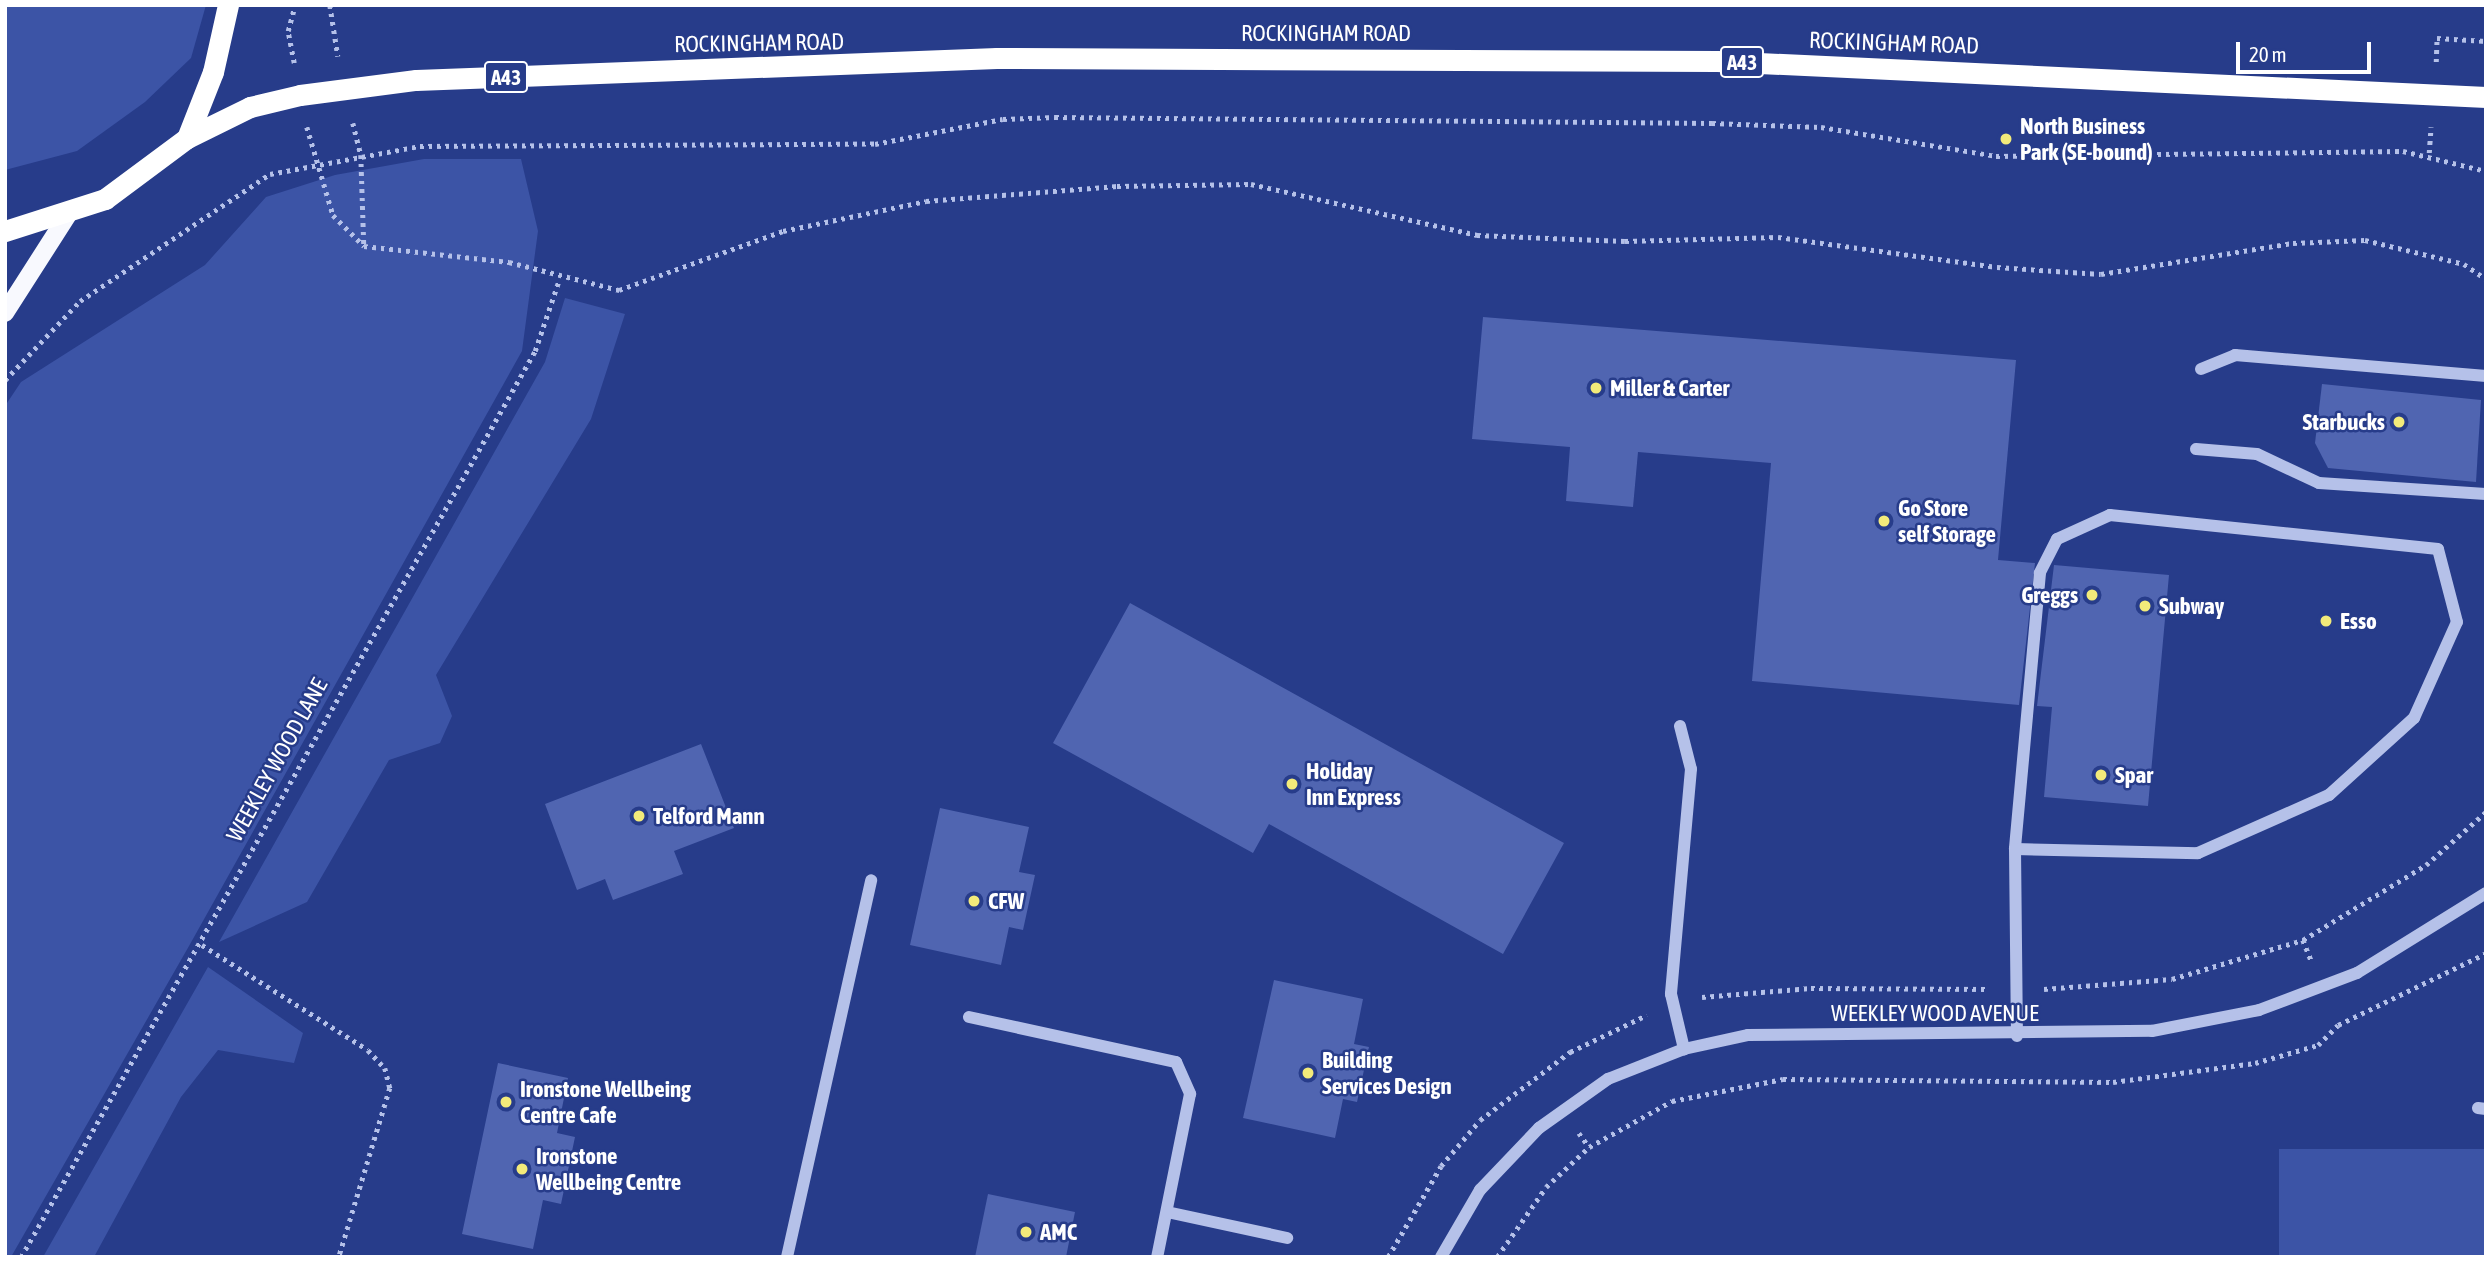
<!DOCTYPE html>
<style>
body{margin:0}
#map{position:relative;width:2491px;height:1262px;overflow:hidden;background:#273c8a;font-family:"Asap Condensed",sans-serif}
div>[style]{position:absolute}
.green>*{inset:0;background:#3c54a6;transform-origin:0 0}
.building>*{inset:0;background:#5065b1}
.path>*{height:4.5px;margin-top:-2.25px;transform-origin:0;background:repeating-linear-gradient(90deg,#b5c1e9 0 3.5px,transparent 0 8.5px)}
.minor>*{height:12px;margin:-6px;padding:0 6px;transform-origin:6px;border-radius:6px;background:#b5c1e9}
.major>*{height:18px;margin:-9px;padding:0 9px;transform-origin:9px;border-radius:9px;background:#f8f9fe}
.highway>*{height:21px;margin:-10.5px;padding:0 10.5px;transform-origin:10.5px;border-radius:10.5px;background:#fff}
.dots>*{width:19px;height:19px;translate:-50% -50%;box-sizing:border-box;border:4px solid #273c8a;border-radius:50%}
span{translate:-50% -50%;white-space:nowrap;text-align:center;line-height:1.15;-webkit-text-stroke:5px #273c8a;paint-order:stroke}
.shield-label span{padding:2px 5px;background:#273c8a;border:2px solid;border-radius:5px;-webkit-text-stroke-width:0}
.shield-label{font-size:21px;color:#fff;font-weight:700}
.street-label{font-size:23px;color:#fff}
.poi-label{font-size:23px;color:#fff;font-weight:700}
.left{translate:0 -50%;text-align:left}
.right{translate:-100% -50%;text-align:right}
.frame{position:absolute;inset:0;border:7px solid #fff;pointer-events:none}
.scale{position:absolute;left:2236px;top:42px;width:135px;height:32px;box-sizing:border-box;border:4px solid #fff;border-top:0;padding-left:9px;font-size:21px;line-height:24px;white-space:nowrap;color:#fff;-webkit-text-stroke:5px #273c8a;paint-order:stroke}
</style>
<div id="map">
<div class="green">
<i style="clip-path:polygon(5px 5px,206px 5px,191px 58px,145px 102px,77px 151px,5px 170px)"></i>
<i style="clip-path:polygon(424px 159px,521px 159px,538px 231px,522px 351px,189px 946px,11px 1257px,5px 1257px,5px 406px,21px 382px,205px 265px,266px 197px,335px 175px)"></i>
<i style="clip-path:polygon(565px 298px,625px 314px,591px 419px,436px 675px,452px 716px,440px 743px,389px 760px,307px 902px,219px 942px,545px 362px)"></i>
<i style="clip-path:polygon(208px 967px,303px 1033px,294px 1063px,218px 1050px,181px 1097px,94px 1257px,43px 1257px)"></i>
<i style="left:2486px;top:1149px;width:108px;height:207px;rotate:90deg"></i>
</div>
<div class="building">
<i style="clip-path:polygon(1483px 317px,2016px 360px,1998px 560px,2035px 563px,2019px 705px,1752px 681px,1771px 463px,1638px 452px,1633px 507px,1566px 501px,1570px 447px,1472px 439px)"></i>
<i style="clip-path:polygon(2322px 384px,2481px 400px,2476px 482px,2328px 468px,2315px 443px)"></i>
<i style="clip-path:polygon(2054px 565px,2169px 575px,2148px 806px,2044px 797px,2052px 707px,2037px 706px)"></i>
<i style="clip-path:polygon(1130px 603px,1564px 843px,1503px 954px,1269px 824px,1253px 853px,1053px 743px)"></i>
<i style="clip-path:polygon(701px 744px,734px 828px,674px 851px,683px 874px,613px 900px,605px 879px,577px 890px,545px 804px)"></i>
<i style="clip-path:polygon(940px 808px,1029px 827px,1019px 872px,1035px 875px,1023px 930px,1009px 927px,1001px 965px,910px 945px)"></i>
<i style="clip-path:polygon(1274px 980px,1363px 999px,1354px 1044px,1369px 1047px,1357px 1102px,1343px 1099px,1335px 1138px,1243px 1118px)"></i>
<i style="clip-path:polygon(498px 1063px,568px 1078px,557px 1133px,575px 1137px,561px 1204px,543px 1200px,533px 1249px,462px 1234px)"></i>
<i style="clip-path:polygon(988px 1194px,1075px 1212px,1066px 1257px,975px 1257px)"></i>
</div>
<div class="path">
<i style="left:330px;top:5px;width:52px;rotate:81.1deg"></i>
<i style="left:2436px;top:62px;width:24px;rotate:-88deg"></i>
<i style="left:2437px;top:38px;width:49px;rotate:3.5deg"></i>
<i style="left:294px;top:63px;width:33px;rotate:-101deg"></i>
<i style="left:288px;top:31px;width:27px;rotate:-75deg"></i>
<i style="left:353px;top:123px;width:33px;rotate:76deg"></i>
<i style="left:361px;top:155px;width:91px;rotate:88.1deg"></i>
<i style="left:307px;top:127px;width:92px;rotate:73.5deg"></i>
<i style="left:333px;top:215px;width:44px;rotate:45deg"></i>
<i style="left:364px;top:246px;width:146px;rotate:6.3deg"></i>
<i style="left:509px;top:262px;width:114px;rotate:14.3deg"></i>
<i style="left:619px;top:290px;width:174px;rotate:-19.8deg"></i>
<i style="left:783px;top:231px;width:146px;rotate:-11.8deg"></i>
<i style="left:926px;top:201px;width:192px;rotate:-4.5deg"></i>
<i style="left:1117px;top:186px;width:134px;rotate:-0.9deg"></i>
<i style="left:1251px;top:184px;width:232px;rotate:12.7deg"></i>
<i style="left:1477px;top:235px;width:148px;rotate:2.3deg"></i>
<i style="left:1625px;top:241px;width:153px;rotate:-1.5deg"></i>
<i style="left:1778px;top:237px;width:221px;rotate:7.8deg"></i>
<i style="left:1997px;top:267px;width:104px;rotate:3.9deg"></i>
<i style="left:2101px;top:274px;width:194px;rotate:-9.2deg"></i>
<i style="left:2293px;top:243px;width:72px;rotate:-2.4deg"></i>
<i style="left:2365px;top:240px;width:102px;rotate:13.6deg"></i>
<i style="left:2464px;top:264px;width:27px;rotate:34deg"></i>
<i style="left:2429px;top:153px;width:26px;rotate:-86deg"></i>
<i style="left:5px;top:380px;width:109px;rotate:-46.5deg"></i>
<i style="left:80px;top:301px;width:229px;rotate:-33.8deg"></i>
<i style="left:270px;top:174px;width:153px;rotate:-10.6deg"></i>
<i style="left:420px;top:146px;width:455px;rotate:-0.3deg"></i>
<i style="left:875px;top:144px;width:130px;rotate:-11.1deg"></i>
<i style="left:1003px;top:119px;width:52px;rotate:-2.2deg"></i>
<i style="left:1055px;top:117px;width:657px;rotate:0.52deg"></i>
<i style="left:1712px;top:123px;width:109px;rotate:2.1deg"></i>
<i style="left:1821px;top:127px;width:177px;rotate:9.4deg"></i>
<i style="left:1996px;top:156px;width:407px;rotate:-0.7deg"></i>
<i style="left:2403px;top:151px;width:85px;rotate:13.5deg"></i>
<i style="left:2303px;top:940px;width:22px;rotate:68deg"></i>
<i style="left:202px;top:945px;width:196px;rotate:32.3deg"></i>
<i style="left:368px;top:1050px;width:25px;rotate:47deg"></i>
<i style="left:385px;top:1068px;width:21px;rotate:76deg"></i>
<i style="left:390px;top:1088px;width:177px;rotate:106.8deg"></i>
<i style="left:2044px;top:989px;width:128px;rotate:-4.5deg"></i>
<i style="left:2172px;top:979px;width:137px;rotate:-16.6deg"></i>
<i style="left:2303px;top:940px;width:144px;rotate:-31.4deg"></i>
<i style="left:2426px;top:865px;width:80px;rotate:-41.5deg"></i>
<i style="left:1702px;top:997px;width:109px;rotate:-4.7deg"></i>
<i style="left:1811px;top:988px;width:175px;rotate:0.3deg"></i>
<i style="left:1579px;top:1133px;width:17px;rotate:54deg"></i>
<i style="left:1589px;top:1147px;width:95px;rotate:-29deg"></i>
<i style="left:1672px;top:1101px;width:113px;rotate:-11.2deg"></i>
<i style="left:1783px;top:1079px;width:330px;rotate:0.5deg"></i>
<i style="left:2113px;top:1082px;width:143px;rotate:-7.6deg"></i>
<i style="left:2255px;top:1063px;width:66px;rotate:-15.9deg"></i>
<i style="left:2318px;top:1045px;width:28px;rotate:-45deg"></i>
<i style="left:2338px;top:1025px;width:165px;rotate:-25.9deg"></i>
<i style="left:21px;top:1257px;width:1042px;rotate:-60.43deg"></i>
<i style="left:535px;top:351px;width:75px;rotate:-71.3deg"></i>
<i style="left:1388px;top:1257px;width:105px;rotate:-59.8deg"></i>
<i style="left:1441px;top:1166px;width:60px;rotate:-49.7deg"></i>
<i style="left:1480px;top:1120px;width:113px;rotate:-37.1deg"></i>
<i style="left:1570px;top:1052px;width:85px;rotate:-25.7deg"></i>
<i style="left:1497px;top:1257px;width:85px;rotate:-55deg"></i>
<i style="left:1546px;top:1187px;width:59px;rotate:-42.9deg"></i>
</div>
<div class="minor">
<i style="left:2201px;top:369px;width:37px;rotate:-22deg"></i>
<i style="left:2235px;top:355px;width:252px;rotate:4.8deg"></i>
<i style="left:2196px;top:449px;width:61px;rotate:4.7deg"></i>
<i style="left:2257px;top:454px;width:68px;rotate:25.1deg"></i>
<i style="left:2319px;top:483px;width:167px;rotate:3.8deg"></i>
<i style="left:1680px;top:726px;width:44px;rotate:75.7deg"></i>
<i style="left:1691px;top:769px;width:226px;rotate:95.1deg"></i>
<i style="left:1671px;top:994px;width:57px;rotate:76.7deg"></i>
<i style="left:2015px;top:849px;width:183px;rotate:1.3deg"></i>
<i style="left:2198px;top:853px;width:143px;rotate:-23.9deg"></i>
<i style="left:2329px;top:795px;width:115px;rotate:-42.2deg"></i>
<i style="left:2414px;top:718px;width:105px;rotate:-65.9deg"></i>
<i style="left:2457px;top:622px;width:75px;rotate:-104.6deg"></i>
<i style="left:2438px;top:549px;width:330px;rotate:-174.1deg"></i>
<i style="left:2110px;top:515px;width:58px;rotate:155.6deg"></i>
<i style="left:2057px;top:539px;width:38px;rotate:117deg"></i>
<i style="left:2040px;top:573px;width:277px;rotate:95.2deg"></i>
<i style="left:2015px;top:849px;width:187px;rotate:89.4deg"></i>
<i style="left:969px;top:1017px;width:212px;rotate:12.3deg"></i>
<i style="left:1176px;top:1062px;width:35px;rotate:66deg"></i>
<i style="left:1190px;top:1094px;width:166px;rotate:101.4deg"></i>
<i style="left:2478px;top:1108px;width:8px;rotate:7deg"></i>
<i style="left:1167px;top:1212px;width:123px;rotate:12.2deg"></i>
<i style="left:787px;top:1257px;width:386px;rotate:-77.4deg"></i>
<i style="left:1441px;top:1257px;width:78px;rotate:-59.8deg"></i>
<i style="left:1480px;top:1190px;width:86px;rotate:-46.4deg"></i>
<i style="left:1539px;top:1128px;width:85px;rotate:-35.4deg"></i>
<i style="left:1608px;top:1079px;width:82px;rotate:-21.5deg"></i>
<i style="left:1684px;top:1049px;width:66px;rotate:-12.3deg"></i>
<i style="left:1748px;top:1035px;width:404px;rotate:-0.6deg"></i>
<i style="left:2152px;top:1031px;width:109px;rotate:-11.1deg"></i>
<i style="left:2259px;top:1010px;width:105px;rotate:-20.7deg"></i>
<i style="left:2357px;top:973px;width:152px;rotate:-31.8deg"></i>
</div>
<div class="major">
<i style="left:5px;top:313px;width:115px;rotate:-57.4deg"></i>
</div>
<div class="highway">
<i style="left:187px;top:138px;width:70px;rotate:-26.2deg"></i>
<i style="left:250px;top:107px;width:51px;rotate:-13.5deg"></i>
<i style="left:300px;top:95px;width:117px;rotate:-7.4deg"></i>
<i style="left:416px;top:80px;width:581px;rotate:-2.17deg"></i>
<i style="left:997px;top:58px;width:720px;rotate:0.24deg"></i>
<i style="left:1717px;top:61px;width:770px;rotate:2.68deg"></i>
<i style="left:5px;top:231px;width:105px;rotate:-17.7deg"></i>
<i style="left:105px;top:199px;width:102px;rotate:-36.6deg"></i>
<i style="left:187px;top:138px;width:71px;rotate:-68.5deg"></i>
<i style="left:213px;top:72px;width:69px;rotate:-77.4deg"></i>
</div>
<div class="dots">
<i style="left:2006px;top:139px;background:#f2ea7a"></i>
<i style="left:1596px;top:388px;background:#f2ea7a"></i>
<i style="left:2399px;top:422px;background:#f2ea7a"></i>
<i style="left:1884px;top:521px;background:#f2ea7a"></i>
<i style="left:2092px;top:595px;background:#f2ea7a"></i>
<i style="left:2145px;top:606px;background:#f2ea7a"></i>
<i style="left:2326px;top:621px;background:#f2ea7a"></i>
<i style="left:2101px;top:775px;background:#f2ea7a"></i>
<i style="left:1292px;top:784px;background:#f2ea7a"></i>
<i style="left:639px;top:816px;background:#f2ea7a"></i>
<i style="left:974px;top:901px;background:#f2ea7a"></i>
<i style="left:1308px;top:1073px;background:#f2ea7a"></i>
<i style="left:506px;top:1102px;background:#f2ea7a"></i>
<i style="left:522px;top:1169px;background:#f2ea7a"></i>
<i style="left:1026px;top:1232px;background:#f2ea7a"></i>
</div>
<div class="shield-label">
<span style="left:1742px;top:62px">A43</span>
<span style="left:506px;top:77px">A43</span>
</div>
<div class="street-label">
<span style="left:1326px;top:33px">ROCKINGHAM ROAD</span>
<span style="left:759px;top:43px;rotate:-1deg">ROCKINGHAM ROAD</span>
<span style="left:1894px;top:43px;rotate:2deg">ROCKINGHAM ROAD</span>
<span style="left:277px;top:760px;rotate:-61deg">WEEKLEY WOOD LANE</span>
<span style="left:1935px;top:1013px">WEEKLEY WOOD AVENUE</span>
</div>
<div class="poi-label">
<span class="left" style="left:2020px;top:139px">North Business<br>Park (SE-bound)</span>
<span class="left" style="left:1610px;top:388px">Miller &amp; Carter</span>
<span class="right" style="left:2385px;top:422px">Starbucks</span>
<span class="left" style="left:1898px;top:521px">Go Store<br>self Storage</span>
<span class="right" style="left:2078px;top:595px">Greggs</span>
<span class="left" style="left:2159px;top:606px">Subway</span>
<span class="left" style="left:2340px;top:621px">Esso</span>
<span class="left" style="left:1306px;top:784px">Holiday<br>Inn Express</span>
<span class="left" style="left:2115px;top:775px">Spar</span>
<span class="left" style="left:653px;top:816px">Telford Mann</span>
<span class="left" style="left:988px;top:901px">CFW</span>
<span class="left" style="left:1322px;top:1073px">Building<br>Services Design</span>
<span class="left" style="left:520px;top:1102px">Ironstone Wellbeing<br>Centre Cafe</span>
<span class="left" style="left:536px;top:1169px">Ironstone<br>Wellbeing Centre</span>
<span class="left" style="left:1040px;top:1232px">AMC</span>
</div>
<div class="frame"></div>
<div class="scale">20 m</div>
</div>
